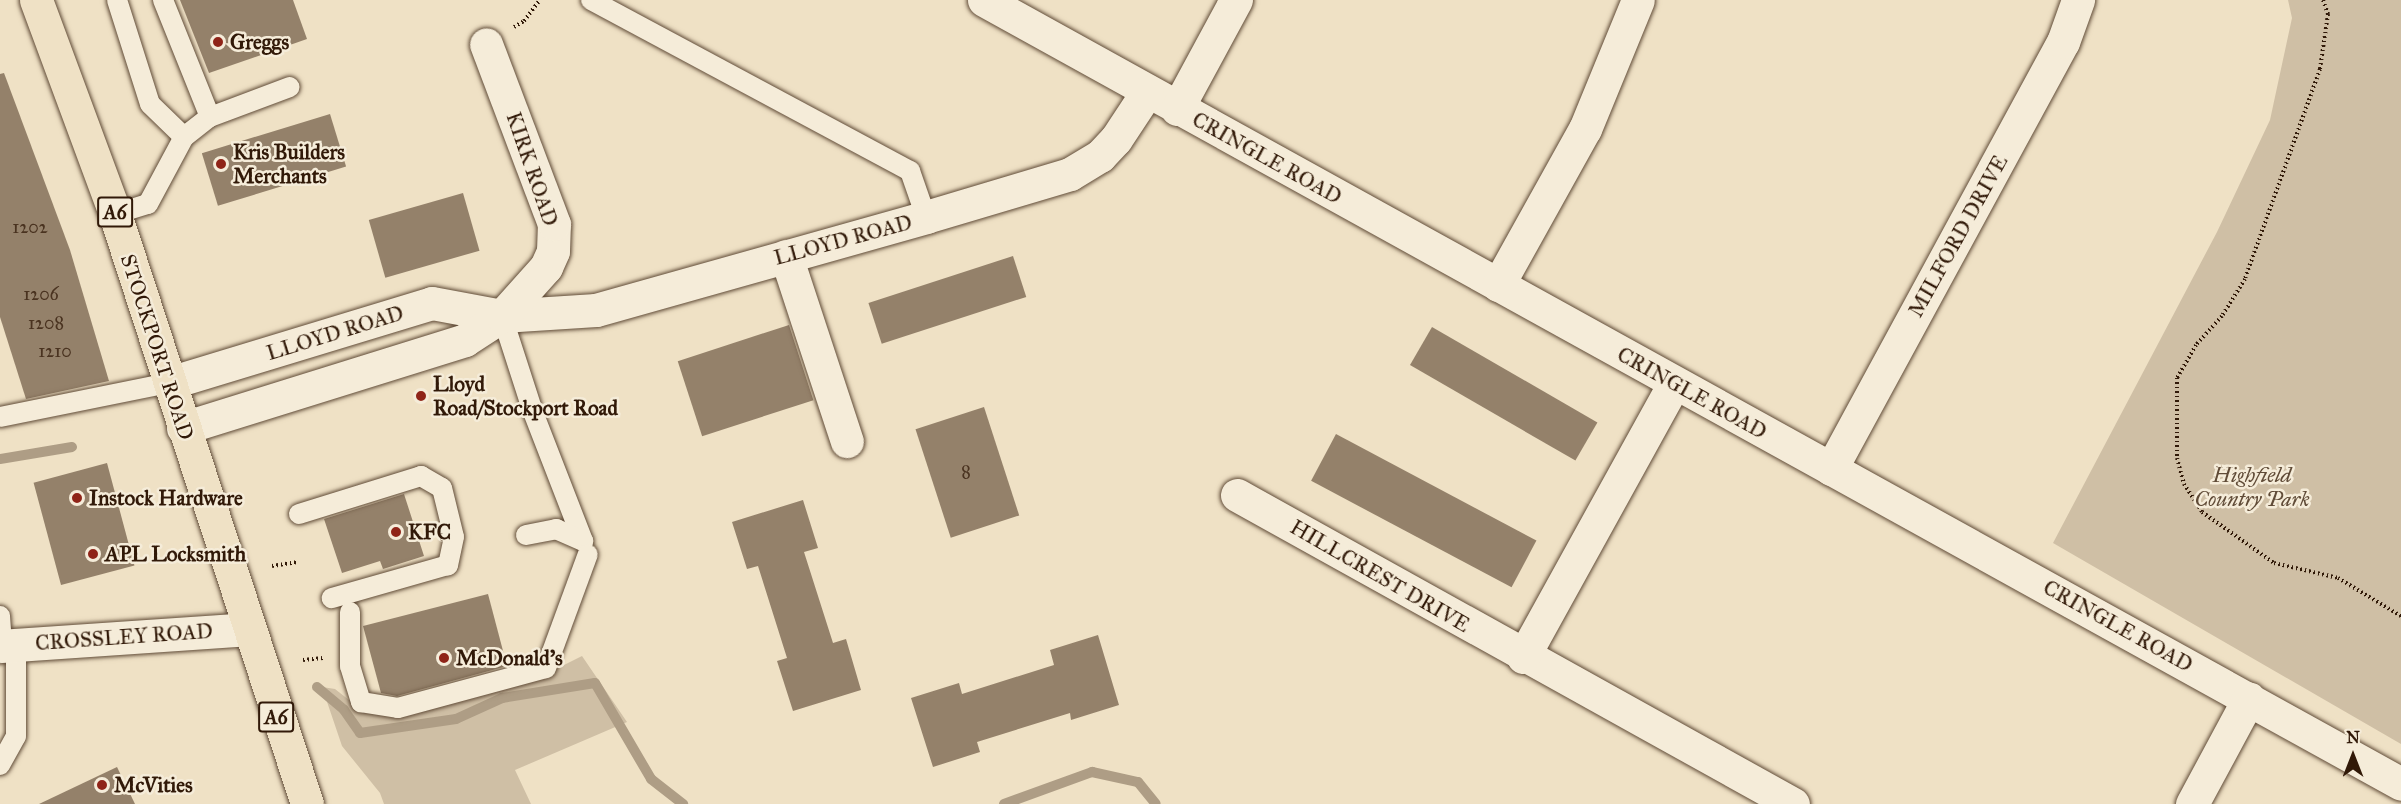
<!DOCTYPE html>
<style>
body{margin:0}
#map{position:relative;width:2401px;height:804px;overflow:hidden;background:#efe1c5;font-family:"IM FELL Great Primer",serif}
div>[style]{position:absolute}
.green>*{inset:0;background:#cfbfa5}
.stream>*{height:10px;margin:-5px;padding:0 5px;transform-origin:5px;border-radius:5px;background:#ae9d85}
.building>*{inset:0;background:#94816a;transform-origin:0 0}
.path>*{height:4px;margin-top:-2px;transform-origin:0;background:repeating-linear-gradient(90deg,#311908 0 1.5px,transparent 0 4.5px)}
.roads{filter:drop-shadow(0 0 2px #604b37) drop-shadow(0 0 2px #604b37)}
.lane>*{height:20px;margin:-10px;padding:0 10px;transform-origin:10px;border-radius:10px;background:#f5ecd9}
.street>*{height:33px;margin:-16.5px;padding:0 16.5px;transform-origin:16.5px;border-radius:16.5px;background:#f5ecd9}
.secondary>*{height:33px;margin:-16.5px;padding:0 16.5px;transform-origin:16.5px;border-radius:16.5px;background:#f5ecd9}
.highway>*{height:33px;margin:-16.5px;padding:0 16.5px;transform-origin:16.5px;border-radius:16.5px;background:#efe1c5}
.dots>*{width:16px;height:16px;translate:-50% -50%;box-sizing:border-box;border:3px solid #f5ecd9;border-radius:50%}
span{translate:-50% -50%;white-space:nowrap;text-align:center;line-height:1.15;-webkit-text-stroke:5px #f5ecd9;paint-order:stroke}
.number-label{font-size:18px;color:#4a3320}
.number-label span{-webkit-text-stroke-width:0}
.shield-label span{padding:2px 4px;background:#f5ecd9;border:2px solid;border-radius:4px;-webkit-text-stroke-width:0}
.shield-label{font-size:20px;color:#311908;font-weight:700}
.poi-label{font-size:21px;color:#311908;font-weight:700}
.left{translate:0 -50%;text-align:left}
.street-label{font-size:21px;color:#311908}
.park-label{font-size:21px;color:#604b37;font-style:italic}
.north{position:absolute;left:2323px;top:726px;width:60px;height:60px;-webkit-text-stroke:4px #f5ecd9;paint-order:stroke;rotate:0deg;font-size:16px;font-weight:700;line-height:24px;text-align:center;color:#311908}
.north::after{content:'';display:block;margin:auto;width:21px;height:27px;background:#311908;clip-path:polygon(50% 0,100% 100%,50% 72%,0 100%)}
</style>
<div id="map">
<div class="green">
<i style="clip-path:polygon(2288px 0,2401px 0,2401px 744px,2053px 543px,2217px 232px,2270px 120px,2292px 18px)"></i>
<i style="clip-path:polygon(582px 656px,627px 722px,515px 770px,531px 804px,384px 804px,380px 793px,342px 746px,322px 687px,335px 689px,359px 708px,548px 673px)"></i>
</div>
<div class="stream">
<i style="left:0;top:459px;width:73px;rotate:-9.5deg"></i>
<i style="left:317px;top:687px;width:35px;rotate:40deg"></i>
<i style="left:344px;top:710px;width:28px;rotate:55deg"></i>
<i style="left:360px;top:733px;width:97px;rotate:-8.3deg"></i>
<i style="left:456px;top:719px;width:51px;rotate:-24.5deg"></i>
<i style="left:502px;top:698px;width:94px;rotate:-9.2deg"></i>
<i style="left:595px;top:683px;width:111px;rotate:59.7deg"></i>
<i style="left:651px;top:779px;width:41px;rotate:38deg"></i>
<i style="left:1004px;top:804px;width:94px;rotate:-20deg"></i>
<i style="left:1092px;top:772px;width:47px;rotate:12.3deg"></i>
<i style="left:1138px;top:782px;width:28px;rotate:51deg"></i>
</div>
<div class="building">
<i style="clip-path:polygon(180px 0,293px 0,307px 39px,209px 73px)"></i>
<i style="clip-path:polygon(4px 73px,70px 250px,109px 381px,26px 399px,0 317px,0 74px)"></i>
<i style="left:330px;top:114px;width:55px;height:134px;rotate:73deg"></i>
<i style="left:463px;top:193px;width:60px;height:98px;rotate:74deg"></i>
<i style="left:1013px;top:256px;width:43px;height:152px;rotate:72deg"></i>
<i style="left:789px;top:325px;width:79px;height:117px;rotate:72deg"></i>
<i style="left:1432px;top:327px;width:191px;height:44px;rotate:30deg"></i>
<i style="left:984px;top:407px;width:114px;height:72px;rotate:72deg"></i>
<i style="left:1336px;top:434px;width:227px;height:53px;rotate:28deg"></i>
<i style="left:107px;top:463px;width:106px;height:76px;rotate:75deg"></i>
<i style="clip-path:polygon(404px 494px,424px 556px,383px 569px,380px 561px,342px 573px,324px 519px)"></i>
<i style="clip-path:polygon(803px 500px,818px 548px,804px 552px,833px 643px,846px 639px,861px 690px,793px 711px,777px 661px,787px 658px,758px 566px,747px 569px,732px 522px)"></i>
<i style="clip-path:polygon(488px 594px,507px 666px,397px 696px,381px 693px,363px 626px)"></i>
<i style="clip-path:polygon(1098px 635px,1119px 705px,1071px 720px,1070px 713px,977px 742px,980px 752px,933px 767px,911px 698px,959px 683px,962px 694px,1054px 665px,1050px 650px)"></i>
<i style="clip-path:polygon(117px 767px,135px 804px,39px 804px)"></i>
</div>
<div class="path">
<i style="left:2323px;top:0;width:15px;rotate:70deg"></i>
<i style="left:2328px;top:14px;width:56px;rotate:98.3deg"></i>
<i style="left:2320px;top:69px;width:223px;rotate:109.7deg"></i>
<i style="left:2245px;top:279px;width:44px;rotate:121.9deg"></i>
<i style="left:2222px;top:316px;width:39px;rotate:132deg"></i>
<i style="left:2196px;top:345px;width:38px;rotate:120deg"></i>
<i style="left:2177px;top:378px;width:80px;rotate:90deg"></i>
<i style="left:2177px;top:458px;width:27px;rotate:75deg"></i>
<i style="left:2184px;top:484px;width:33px;rotate:57deg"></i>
<i style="left:2202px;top:512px;width:88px;rotate:35.3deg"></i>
<i style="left:2274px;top:563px;width:66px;rotate:13.2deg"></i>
<i style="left:2338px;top:578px;width:74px;rotate:31.1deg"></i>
<i style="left:514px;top:27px;width:12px;rotate:-31deg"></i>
<i style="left:524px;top:21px;width:26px;rotate:-53deg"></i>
<i style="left:272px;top:566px;width:26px;rotate:-9deg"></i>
<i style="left:303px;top:660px;width:20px;rotate:-6deg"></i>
</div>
<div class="roads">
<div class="lane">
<i style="left:163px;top:0;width:126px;rotate:68.1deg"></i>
<i style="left:591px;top:0;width:362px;rotate:28.2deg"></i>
<i style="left:910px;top:171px;width:49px;rotate:70.8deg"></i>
<i style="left:184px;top:137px;width:33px;rotate:-38deg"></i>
<i style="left:210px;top:117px;width:85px;rotate:-20.6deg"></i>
<i style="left:115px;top:214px;width:34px;rotate:-17deg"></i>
<i style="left:148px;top:204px;width:76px;rotate:-61.8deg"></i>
<i style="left:184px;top:137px;width:47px;rotate:-135.9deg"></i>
<i style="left:150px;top:104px;width:109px;rotate:-107.6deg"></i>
<i style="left:502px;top:316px;width:101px;rotate:72.1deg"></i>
<i style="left:533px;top:412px;width:138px;rotate:68.8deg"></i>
<i style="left:0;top:417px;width:172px;rotate:-11.4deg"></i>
<i style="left:299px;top:514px;width:128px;rotate:-17.3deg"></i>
<i style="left:421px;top:476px;width:24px;rotate:30deg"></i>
<i style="left:442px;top:488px;width:50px;rotate:76.2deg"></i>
<i style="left:454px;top:537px;width:29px;rotate:102deg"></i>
<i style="left:448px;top:565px;width:121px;rotate:164.1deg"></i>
<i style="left:526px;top:535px;width:31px;rotate:-11deg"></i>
<i style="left:556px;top:529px;width:30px;rotate:24deg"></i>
<i style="left:350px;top:612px;width:54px;rotate:90deg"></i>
<i style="left:350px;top:666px;width:38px;rotate:73deg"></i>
<i style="left:361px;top:702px;width:37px;rotate:9deg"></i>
<i style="left:398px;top:708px;width:153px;rotate:-15.1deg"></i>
<i style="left:546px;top:668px;width:121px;rotate:-69.8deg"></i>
<i style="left:0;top:616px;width:30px;rotate:86deg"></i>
<i style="left:0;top:765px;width:33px;rotate:-61deg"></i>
<i style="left:16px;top:736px;width:91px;rotate:-90deg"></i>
</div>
<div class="street">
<i style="left:984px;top:0;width:1619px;rotate:28.95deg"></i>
<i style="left:1177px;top:109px;width:124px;rotate:-61.6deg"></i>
<i style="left:786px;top:256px;width:195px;rotate:71.8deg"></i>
<i style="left:1498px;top:285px;width:179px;rotate:-60.9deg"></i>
<i style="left:1585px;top:129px;width:139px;rotate:-67.7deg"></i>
<i style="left:169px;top:383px;width:275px;rotate:-16.9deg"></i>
<i style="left:432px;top:303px;width:71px;rotate:10.5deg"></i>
<i style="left:502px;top:316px;width:94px;rotate:-3.7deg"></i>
<i style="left:596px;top:310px;width:343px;rotate:-15.7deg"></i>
<i style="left:926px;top:217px;width:150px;rotate:-16.6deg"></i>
<i style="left:1070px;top:174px;width:35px;rotate:-31deg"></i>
<i style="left:1100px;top:156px;width:23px;rotate:-47deg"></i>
<i style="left:1116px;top:139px;width:56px;rotate:-56.6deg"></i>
<i style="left:183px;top:428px;width:295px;rotate:-17.3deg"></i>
<i style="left:465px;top:340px;width:44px;rotate:-33deg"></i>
<i style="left:502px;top:316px;width:66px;rotate:-48.1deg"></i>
<i style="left:546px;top:267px;width:17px;rotate:-66deg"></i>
<i style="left:553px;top:251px;width:27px;rotate:-88deg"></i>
<i style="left:554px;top:224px;width:192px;rotate:-110.7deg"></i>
<i style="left:1831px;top:469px;width:486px;rotate:-61.5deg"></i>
<i style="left:2063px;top:42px;width:45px;rotate:-70.3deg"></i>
<i style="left:1237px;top:495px;width:636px;rotate:29.06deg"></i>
<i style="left:1523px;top:657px;width:312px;rotate:-61.1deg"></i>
<i style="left:2192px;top:804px;width:120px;rotate:-61.7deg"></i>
</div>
<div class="secondary">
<i style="left:0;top:646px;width:249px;rotate:-3.9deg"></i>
</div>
<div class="highway">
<i style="left:36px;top:0;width:228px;rotate:69.7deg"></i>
<i style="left:115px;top:214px;width:620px;rotate:71.97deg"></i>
</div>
</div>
<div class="dots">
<i style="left:218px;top:42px;background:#8f2418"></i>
<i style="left:221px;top:164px;background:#8f2418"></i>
<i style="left:421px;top:396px;background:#8f2418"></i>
<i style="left:77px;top:498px;background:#8f2418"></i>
<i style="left:396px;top:532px;background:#8f2418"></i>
<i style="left:93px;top:554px;background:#8f2418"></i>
<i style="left:444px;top:658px;background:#8f2418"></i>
<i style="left:102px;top:785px;background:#8f2418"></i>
</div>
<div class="number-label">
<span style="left:30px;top:227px">1202</span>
<span style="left:41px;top:294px">1206</span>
<span style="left:46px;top:323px">1208</span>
<span style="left:55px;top:351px">1210</span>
<span style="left:966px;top:472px">8</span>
</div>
<div class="shield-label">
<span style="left:115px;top:212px">A6</span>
<span style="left:276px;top:717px">A6</span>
</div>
<div class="poi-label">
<span class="left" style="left:230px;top:42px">Greggs</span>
<span class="left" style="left:233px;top:164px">Kris Builders<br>Merchants</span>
<span class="left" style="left:433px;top:396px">Lloyd<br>Road/Stockport Road</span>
<span class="left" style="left:89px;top:498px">Instock Hardware</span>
<span class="left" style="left:408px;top:532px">KFC</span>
<span class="left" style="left:105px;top:554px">APL Locksmith</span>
<span class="left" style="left:456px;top:658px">McDonald's</span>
<span class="left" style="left:114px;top:785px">McVities</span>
</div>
<div class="street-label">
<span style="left:1267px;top:158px;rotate:29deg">CRINGLE ROAD</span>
<span style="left:532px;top:169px;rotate:71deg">KIRK ROAD</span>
<span style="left:1958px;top:236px;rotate:-61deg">MILFORD DRIVE</span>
<span style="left:843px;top:240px;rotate:-15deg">LLOYD ROAD</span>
<span style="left:335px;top:333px;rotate:-17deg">LLOYD ROAD</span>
<span style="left:157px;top:347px;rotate:72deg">STOCKPORT ROAD</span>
<span style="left:1692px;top:393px;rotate:29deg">CRINGLE ROAD</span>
<span style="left:1380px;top:576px;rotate:30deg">HILLCREST DRIVE</span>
<span style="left:2118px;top:626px;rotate:29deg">CRINGLE ROAD</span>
<span style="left:124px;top:637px;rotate:-4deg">CROSSLEY ROAD</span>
</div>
<div class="park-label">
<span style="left:2252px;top:487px">Highfield<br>Country Park</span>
</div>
<div class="north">N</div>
</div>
